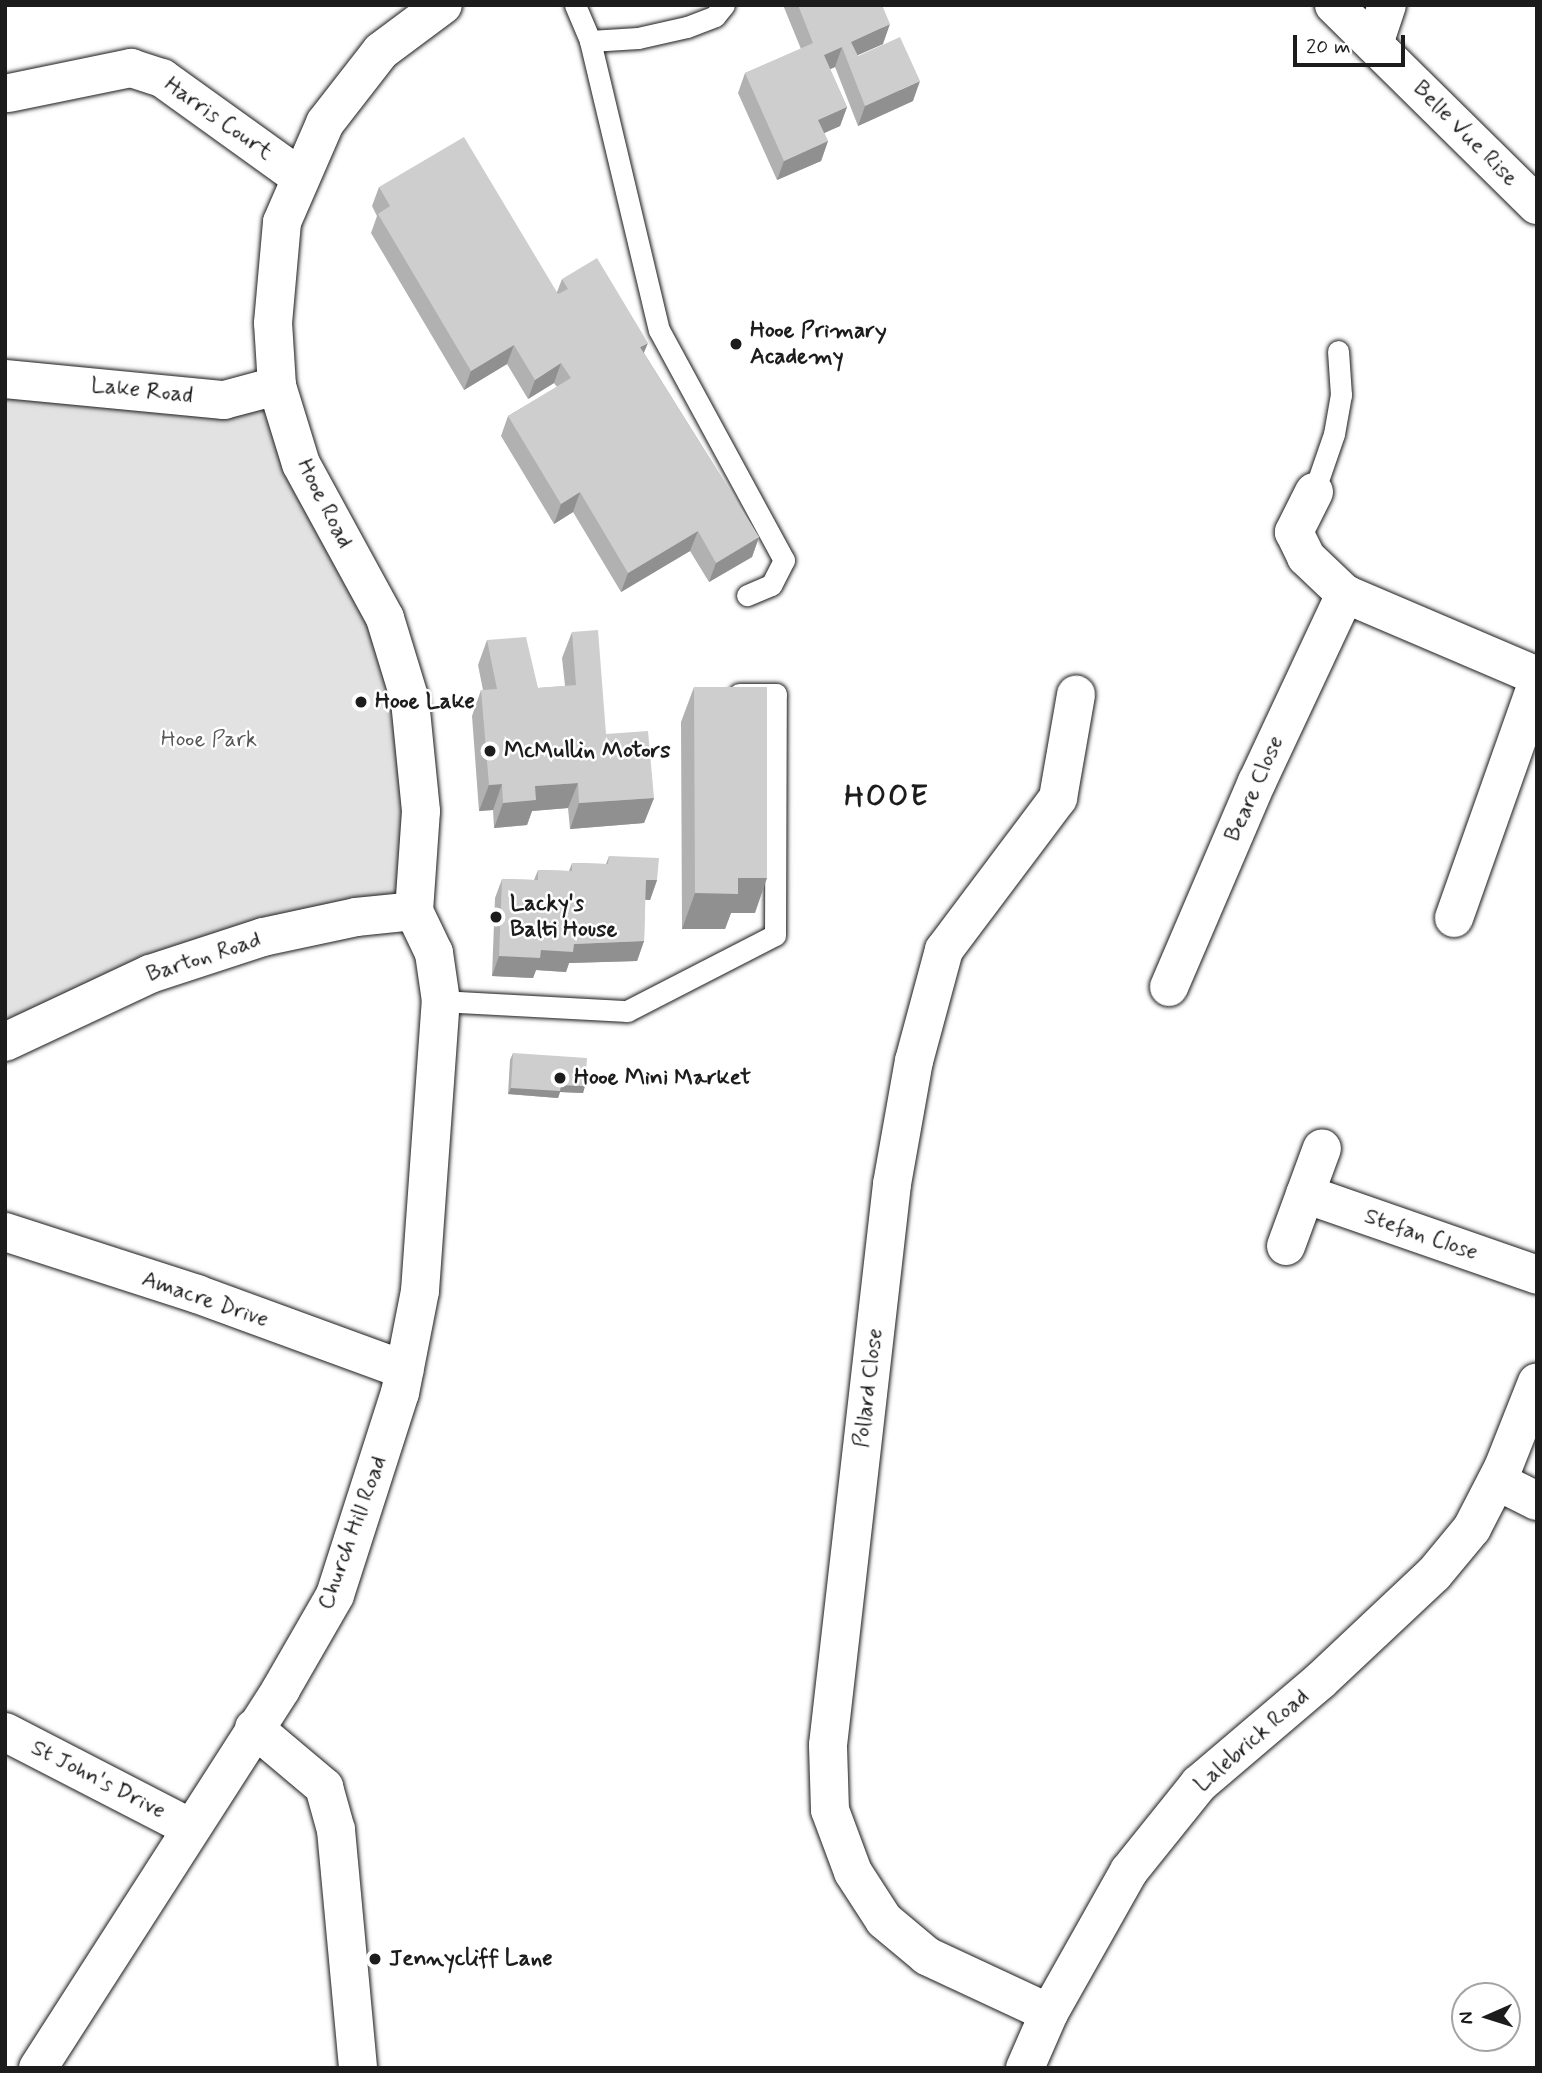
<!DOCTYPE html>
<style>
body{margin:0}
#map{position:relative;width:1542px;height:2073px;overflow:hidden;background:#fff;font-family:Mynerve,sans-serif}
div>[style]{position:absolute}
.green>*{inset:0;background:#e2e2e2}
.roads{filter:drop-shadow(0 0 2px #1c1c1c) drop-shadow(0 0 2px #1c1c1c)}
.lane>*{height:21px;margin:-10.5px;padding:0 10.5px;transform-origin:10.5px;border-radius:10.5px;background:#fff}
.street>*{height:38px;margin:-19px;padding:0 19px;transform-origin:19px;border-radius:19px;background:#fff}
.secondary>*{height:38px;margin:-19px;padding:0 19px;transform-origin:19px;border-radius:19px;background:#fff}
.wall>*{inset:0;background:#b1b1b1}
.shaded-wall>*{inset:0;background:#909090}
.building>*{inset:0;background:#cecece}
.dots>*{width:19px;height:19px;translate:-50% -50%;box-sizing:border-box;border:4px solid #fff;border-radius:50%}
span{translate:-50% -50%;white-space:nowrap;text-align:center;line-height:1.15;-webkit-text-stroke:5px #fff;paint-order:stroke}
.street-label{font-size:23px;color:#1c1c1c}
.poi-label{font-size:23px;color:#1c1c1c;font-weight:700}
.left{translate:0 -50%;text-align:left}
.park-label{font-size:23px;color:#575757}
.district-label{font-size:30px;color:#1c1c1c;font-weight:700;letter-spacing:2px}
.frame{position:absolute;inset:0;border:7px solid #1c1c1c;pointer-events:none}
.north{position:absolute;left:1451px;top:1982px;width:70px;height:70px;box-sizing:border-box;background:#fff;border:2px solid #a4a4a4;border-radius:50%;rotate:267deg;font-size:19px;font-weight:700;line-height:28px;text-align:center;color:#1c1c1c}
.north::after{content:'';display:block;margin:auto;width:24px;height:32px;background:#1c1c1c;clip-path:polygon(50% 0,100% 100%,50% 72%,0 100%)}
.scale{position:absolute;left:1293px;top:35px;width:112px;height:32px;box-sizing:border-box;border:4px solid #1c1c1c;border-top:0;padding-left:9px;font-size:21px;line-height:24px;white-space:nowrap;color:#1c1c1c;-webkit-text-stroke:5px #fff;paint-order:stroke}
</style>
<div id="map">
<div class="green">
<i style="clip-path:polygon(5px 379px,277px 386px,385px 618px,414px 911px,356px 917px,5px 1042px)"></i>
</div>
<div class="roads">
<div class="lane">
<i style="left:575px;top:5px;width:39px;rotate:67deg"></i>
<i style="left:590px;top:41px;width:297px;rotate:76.6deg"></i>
<i style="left:659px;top:330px;width:262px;rotate:61.5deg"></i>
<i style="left:784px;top:560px;width:28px;rotate:117deg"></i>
<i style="left:771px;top:585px;width:26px;rotate:157deg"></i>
<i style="left:590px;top:41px;width:48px;rotate:-3.6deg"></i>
<i style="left:638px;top:38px;width:50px;rotate:-12.7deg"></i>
<i style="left:687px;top:27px;width:30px;rotate:-21deg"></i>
<i style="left:715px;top:16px;width:14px;rotate:-51deg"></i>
<i style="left:1314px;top:492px;width:61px;rotate:-71deg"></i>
<i style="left:1334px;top:434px;width:40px;rotate:-80deg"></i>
<i style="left:1341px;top:395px;width:44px;rotate:-93.9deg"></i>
<i style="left:441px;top:1001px;width:186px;rotate:3.1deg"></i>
<i style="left:627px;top:1011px;width:166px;rotate:-27.2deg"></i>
<i style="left:775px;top:935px;width:241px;rotate:-89.8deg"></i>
<i style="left:776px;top:694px;width:37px;rotate:180deg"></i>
</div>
<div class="street">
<i style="left:1334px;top:5px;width:285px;rotate:44.6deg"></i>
<i style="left:1374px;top:44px;width:41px;rotate:-71.6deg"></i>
<i style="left:9px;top:93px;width:125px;rotate:-11.6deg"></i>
<i style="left:131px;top:68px;width:33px;rotate:18deg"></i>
<i style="left:162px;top:78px;width:170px;rotate:35.7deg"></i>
<i style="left:5px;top:379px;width:220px;rotate:5.5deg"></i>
<i style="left:224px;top:400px;width:55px;rotate:-14.8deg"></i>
<i style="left:1314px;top:492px;width:45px;rotate:116.6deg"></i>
<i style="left:1294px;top:532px;width:28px;rotate:64deg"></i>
<i style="left:1306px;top:557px;width:54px;rotate:43.5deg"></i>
<i style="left:1345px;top:594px;width:209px;rotate:23.1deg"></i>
<i style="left:1454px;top:918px;width:248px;rotate:-70.5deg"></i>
<i style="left:1169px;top:987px;width:223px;rotate:-66.8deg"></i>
<i style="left:1257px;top:782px;width:208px;rotate:-64.9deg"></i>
<i style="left:5px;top:1042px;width:160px;rotate:-25.1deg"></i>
<i style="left:150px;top:974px;width:119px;rotate:-18.1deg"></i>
<i style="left:263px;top:937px;width:95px;rotate:-12.1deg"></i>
<i style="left:356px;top:917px;width:58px;rotate:-5.9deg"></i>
<i style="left:1305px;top:1194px;width:246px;rotate:19.2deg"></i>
<i style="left:5px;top:1232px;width:202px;rotate:17.9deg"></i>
<i style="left:197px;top:1294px;width:221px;rotate:20.1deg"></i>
<i style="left:1286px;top:1246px;width:104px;rotate:-69.8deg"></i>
<i style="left:1497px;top:1481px;width:45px;rotate:26.6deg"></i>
<i style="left:254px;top:1728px;width:92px;rotate:40.1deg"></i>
<i style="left:324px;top:1787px;width:45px;rotate:74.4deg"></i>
<i style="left:336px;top:1830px;width:239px;rotate:84.7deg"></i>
<i style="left:5px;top:1732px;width:209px;rotate:27.3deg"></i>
<i style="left:1049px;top:2013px;width:135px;rotate:-155deg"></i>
<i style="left:927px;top:1956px;width:56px;rotate:-140.1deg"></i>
<i style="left:884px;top:1920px;width:57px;rotate:-122.9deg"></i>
<i style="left:853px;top:1872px;width:66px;rotate:-110.4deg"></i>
<i style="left:830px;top:1810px;width:65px;rotate:-91.8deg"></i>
<i style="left:828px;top:1745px;width:565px;rotate:-83.49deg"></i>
<i style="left:892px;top:1184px;width:125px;rotate:-79.9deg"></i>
<i style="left:914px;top:1061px;width:115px;rotate:-74.9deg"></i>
<i style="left:944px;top:950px;width:190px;rotate:-53.1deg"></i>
<i style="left:1058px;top:798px;width:105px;rotate:-80.1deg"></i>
<i style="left:1025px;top:2068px;width:60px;rotate:-66.4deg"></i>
<i style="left:1049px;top:2013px;width:163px;rotate:-60.6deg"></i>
<i style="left:1129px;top:1871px;width:112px;rotate:-51.2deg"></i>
<i style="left:1199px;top:1784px;width:159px;rotate:-40.4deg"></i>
<i style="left:1320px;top:1681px;width:156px;rotate:-43.2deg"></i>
<i style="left:1434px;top:1574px;width:60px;rotate:-50.4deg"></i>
<i style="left:1472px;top:1528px;width:68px;rotate:-62.7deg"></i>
<i style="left:1503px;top:1468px;width:92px;rotate:-68.4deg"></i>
</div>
<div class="secondary">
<i style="left:38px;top:2068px;width:450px;rotate:-57.3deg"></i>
<i style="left:281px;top:1689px;width:108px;rotate:-60.1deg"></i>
<i style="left:335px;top:1595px;width:212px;rotate:-72.2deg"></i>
<i style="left:400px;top:1393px;width:104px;rotate:-78.9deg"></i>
<i style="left:420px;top:1291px;width:291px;rotate:-85.9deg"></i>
<i style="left:441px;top:1001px;width:49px;rotate:-98.3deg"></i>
<i style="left:434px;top:953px;width:47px;rotate:-115.5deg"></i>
<i style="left:414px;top:911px;width:100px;rotate:-86deg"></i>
<i style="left:421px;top:811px;width:112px;rotate:-95.7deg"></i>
<i style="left:410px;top:700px;width:86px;rotate:-107deg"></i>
<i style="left:385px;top:618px;width:175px;rotate:-118.6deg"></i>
<i style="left:301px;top:464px;width:82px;rotate:-107.1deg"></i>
<i style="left:277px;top:386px;width:63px;rotate:-93.6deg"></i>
<i style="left:273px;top:323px;width:101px;rotate:-84.9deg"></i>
<i style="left:282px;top:222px;width:108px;rotate:-66.5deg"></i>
<i style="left:325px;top:123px;width:91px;rotate:-52.1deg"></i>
<i style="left:381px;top:51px;width:77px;rotate:-36.6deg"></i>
</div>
</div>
<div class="wall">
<i style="clip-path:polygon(783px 5px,882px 5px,883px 44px,857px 55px,913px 101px,858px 126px,835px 67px,830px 69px,847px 107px,840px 126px,824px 133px,828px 141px,821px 161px,777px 180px,738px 93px,745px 73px,801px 49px)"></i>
<i style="clip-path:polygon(379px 187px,557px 292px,562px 279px,644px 353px,759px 537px,752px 557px,709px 582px,690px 551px,621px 592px,573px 512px,554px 524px,501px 436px,508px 416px,557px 387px,554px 383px,528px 399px,507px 364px,464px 390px,371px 233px,377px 216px,372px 206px)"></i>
<i style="clip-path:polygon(572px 632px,606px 734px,654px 798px,644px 823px,570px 829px,568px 808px,532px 811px,527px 825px,494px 828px,493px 810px,479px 811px,472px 716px,481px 690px,483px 690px,478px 665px,487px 640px,538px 688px,565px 686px,562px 658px)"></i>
<i style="clip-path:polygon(694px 687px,755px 913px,731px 913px,725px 929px,682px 929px,681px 722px)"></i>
<i style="clip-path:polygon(609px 856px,657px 880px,650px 900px,645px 900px,644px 941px,637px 961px,569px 963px,566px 972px,536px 970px,533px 978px,492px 976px,495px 898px,502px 879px,534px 880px,538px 870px,569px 871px,572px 863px,606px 864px)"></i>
<i style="clip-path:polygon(513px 1053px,585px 1086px,583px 1093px,560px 1092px,558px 1098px,508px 1094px,510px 1060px)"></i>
</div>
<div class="shaded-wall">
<i style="clip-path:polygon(890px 24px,883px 44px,847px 60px,851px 42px)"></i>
<i style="clip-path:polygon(842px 47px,835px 67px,817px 75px,824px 55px)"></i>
<i style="clip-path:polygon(920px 81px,913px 101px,858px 126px,865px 106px)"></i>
<i style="clip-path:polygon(847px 107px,840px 126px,811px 139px,818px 120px)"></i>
<i style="clip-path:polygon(828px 141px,821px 161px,777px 180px,784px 161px)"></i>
<i style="clip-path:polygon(648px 343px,640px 362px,640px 347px)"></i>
<i style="clip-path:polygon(514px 345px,507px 364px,464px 390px,471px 371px)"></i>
<i style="clip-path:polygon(561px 363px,554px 383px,528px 399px,535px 380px)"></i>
<i style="clip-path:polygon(580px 492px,573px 512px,554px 524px,561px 504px)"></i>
<i style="clip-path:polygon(698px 531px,690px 551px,621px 592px,628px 573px)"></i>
<i style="clip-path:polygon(759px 537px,752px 557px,709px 582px,716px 563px)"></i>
<i style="clip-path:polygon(578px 783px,568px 808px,532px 811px,527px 825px,494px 828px,503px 803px,535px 786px)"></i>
<i style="clip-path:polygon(502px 784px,493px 810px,479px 811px,489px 785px)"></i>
<i style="clip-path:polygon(654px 798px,644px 823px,570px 829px,579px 803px)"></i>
<i style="clip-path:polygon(738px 878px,767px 878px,755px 913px,731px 913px,725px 929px,682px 929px,695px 893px)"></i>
<i style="clip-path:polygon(646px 880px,657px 880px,650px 900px,639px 899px)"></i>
<i style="clip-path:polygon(644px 941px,637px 961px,569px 963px,566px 972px,536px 970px,533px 978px,492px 976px,499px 956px,541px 950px,574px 944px)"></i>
<i style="clip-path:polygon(561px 1085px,585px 1086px,583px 1093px,560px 1092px,558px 1098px,508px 1094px,511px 1088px)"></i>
</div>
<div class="building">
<i style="clip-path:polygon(798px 5px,882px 5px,890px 24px,851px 42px,858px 56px,900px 37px,920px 81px,865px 106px,842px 47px,824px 55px,847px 107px,818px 120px,828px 141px,784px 161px,745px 73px,813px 43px)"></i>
<i style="clip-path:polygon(464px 137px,558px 294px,568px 289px,562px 279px,597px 258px,648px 343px,640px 347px,759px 537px,716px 563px,698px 531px,628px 573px,580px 492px,561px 504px,508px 416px,571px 378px,561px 363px,535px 380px,514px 345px,471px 371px,378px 214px,390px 206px,379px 187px)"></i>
<i style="clip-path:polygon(598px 630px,606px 734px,648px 731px,654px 798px,579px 803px,578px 783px,535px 786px,536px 800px,503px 803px,502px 784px,489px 785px,481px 690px,497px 689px,487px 640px,526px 637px,538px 688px,576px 685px,572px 632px)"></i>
<i style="clip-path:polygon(694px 687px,767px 687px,767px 878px,738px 878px,738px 894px,695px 893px)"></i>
<i style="clip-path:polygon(609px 856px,659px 858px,657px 880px,646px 880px,644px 941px,574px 944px,573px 952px,541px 950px,540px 958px,499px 956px,502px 879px,538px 880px,538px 870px,572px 871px,572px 863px,608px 864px)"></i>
<i style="clip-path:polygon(513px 1053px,587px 1058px,585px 1086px,561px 1085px,560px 1091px,511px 1088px)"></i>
</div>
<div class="dots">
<i style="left:736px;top:344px;background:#1c1c1c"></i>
<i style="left:361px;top:702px;background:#1c1c1c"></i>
<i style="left:490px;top:751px;background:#1c1c1c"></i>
<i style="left:496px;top:917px;background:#1c1c1c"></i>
<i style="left:560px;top:1078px;background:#1c1c1c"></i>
<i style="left:375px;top:1959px;background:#1c1c1c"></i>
</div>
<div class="street-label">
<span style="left:218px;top:119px;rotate:35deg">Harris Court</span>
<span style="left:1465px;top:134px;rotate:45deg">Belle Vue Rise</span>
<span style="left:142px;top:391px;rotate:6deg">Lake Road</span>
<span style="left:324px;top:504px;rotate:63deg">Hooe Road</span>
<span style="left:1255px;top:789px;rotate:-66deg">Beare Close</span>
<span style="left:204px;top:958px;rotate:-18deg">Barton Road</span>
<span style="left:1421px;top:1235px;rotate:19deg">Stefan Close</span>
<span style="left:205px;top:1300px;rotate:19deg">Amacre Drive</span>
<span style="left:869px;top:1388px;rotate:-83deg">Pollard Close</span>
<span style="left:353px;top:1533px;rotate:-70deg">Church Hill Road</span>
<span style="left:1252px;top:1741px;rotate:-41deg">Lalebrick Road</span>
<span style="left:98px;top:1780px;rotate:27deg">St John's Drive</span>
</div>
<div class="poi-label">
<span class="left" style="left:750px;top:344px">Hooe Primary<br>Academy</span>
<span class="left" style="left:375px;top:702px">Hooe Lake</span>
<span class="left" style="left:504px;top:751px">McMullin Motors</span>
<span class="left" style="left:510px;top:917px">Lacky's<br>Balti House</span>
<span class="left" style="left:574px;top:1078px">Hooe Mini Market</span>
<span class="left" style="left:389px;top:1959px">Jennycliff Lane</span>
</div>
<div class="park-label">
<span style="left:209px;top:740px">Hooe Park</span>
</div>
<div class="district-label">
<span style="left:887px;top:797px">HOOE</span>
</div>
<div class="frame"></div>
<div class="north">N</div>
<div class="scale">20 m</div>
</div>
